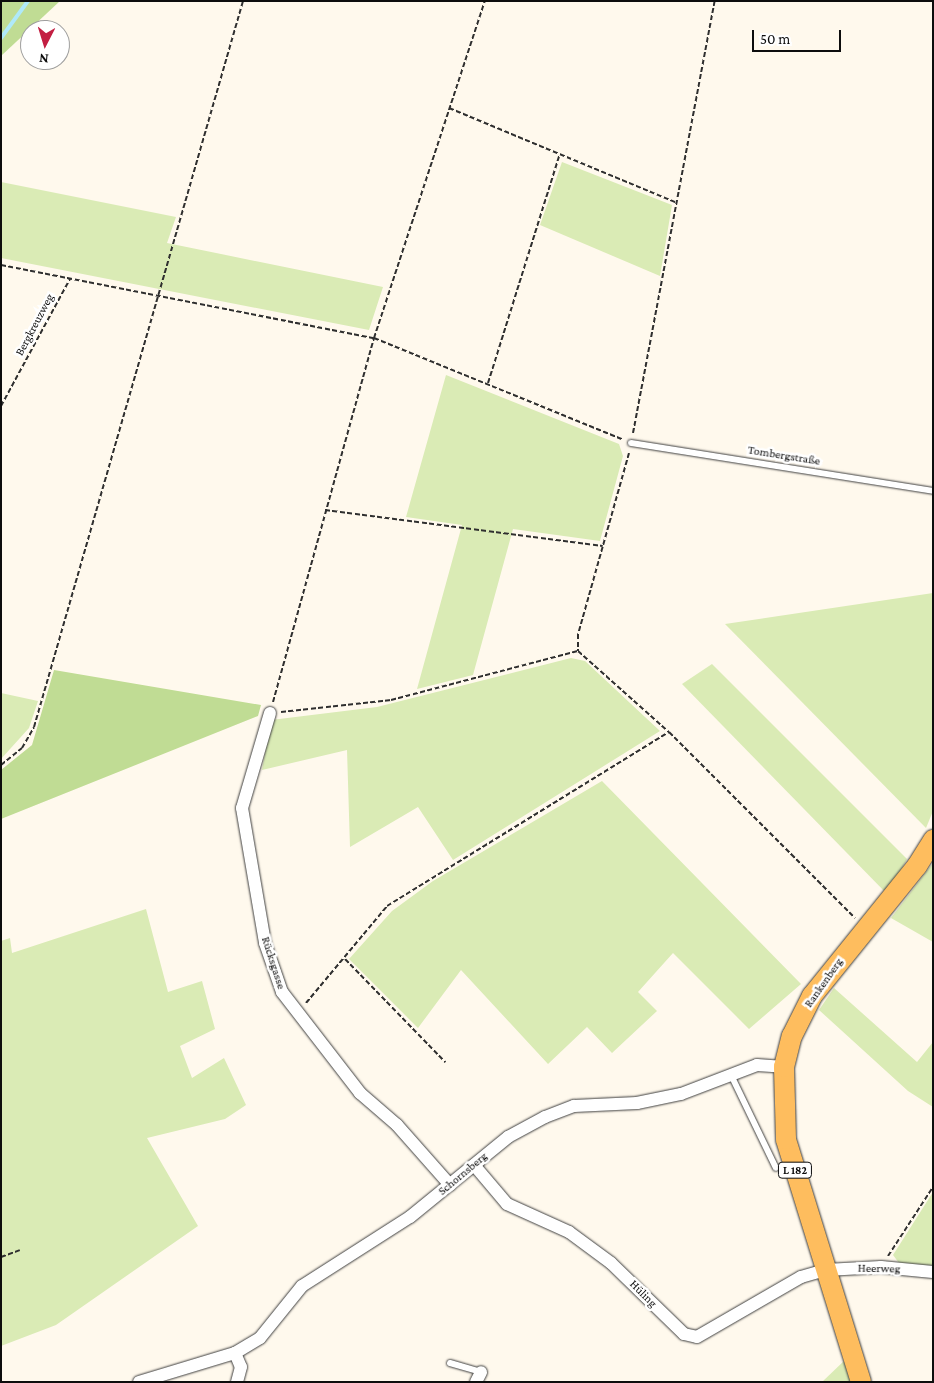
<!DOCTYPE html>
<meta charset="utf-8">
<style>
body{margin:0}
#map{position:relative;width:934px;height:1383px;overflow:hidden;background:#fff9ed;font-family:"Crimson Pro",serif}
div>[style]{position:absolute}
.green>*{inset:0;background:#daebb5}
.forest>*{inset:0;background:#c0dc94}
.stream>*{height:4px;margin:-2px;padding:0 2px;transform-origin:2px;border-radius:2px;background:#afe9f9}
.path>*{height:2px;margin-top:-1px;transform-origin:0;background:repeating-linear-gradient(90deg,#2f2f2f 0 5px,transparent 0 7.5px)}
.roads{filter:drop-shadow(0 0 1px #404040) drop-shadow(0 0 1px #404040)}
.lane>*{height:6px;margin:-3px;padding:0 3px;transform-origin:3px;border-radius:3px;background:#fff}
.street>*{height:12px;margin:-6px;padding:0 6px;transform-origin:6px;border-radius:6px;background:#fff}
.primary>*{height:20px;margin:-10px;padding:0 10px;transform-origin:10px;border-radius:10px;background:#febd5e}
span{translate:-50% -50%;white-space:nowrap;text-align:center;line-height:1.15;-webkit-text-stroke:5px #fff;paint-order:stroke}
.shield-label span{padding:1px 4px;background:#fff;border:1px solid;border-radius:4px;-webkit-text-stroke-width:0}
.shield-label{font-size:11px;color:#0d0d0d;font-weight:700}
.street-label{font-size:12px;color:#0d0d0d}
.frame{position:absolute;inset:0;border:2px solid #0d0d0d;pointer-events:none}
.north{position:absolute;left:20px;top:20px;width:50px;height:50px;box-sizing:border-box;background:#fff;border:1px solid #9e9e9e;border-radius:50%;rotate:185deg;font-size:14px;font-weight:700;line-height:20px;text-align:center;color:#0d0d0d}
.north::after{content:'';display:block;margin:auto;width:18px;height:22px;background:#c31f42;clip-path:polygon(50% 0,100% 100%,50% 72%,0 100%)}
.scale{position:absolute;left:752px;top:30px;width:89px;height:22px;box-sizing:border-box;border:2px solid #0d0d0d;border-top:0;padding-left:6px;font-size:15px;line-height:18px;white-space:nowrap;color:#0d0d0d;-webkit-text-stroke:4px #fff;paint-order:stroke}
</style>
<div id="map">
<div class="green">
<i style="clip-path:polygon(562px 162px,672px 205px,660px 276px,540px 225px)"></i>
<i style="clip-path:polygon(1px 182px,176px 217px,167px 243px,383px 287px,369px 330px,1px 258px)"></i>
<i style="clip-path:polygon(446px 375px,619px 444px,623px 456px,600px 541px,513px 529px,473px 675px,417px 689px,462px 525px,406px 517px)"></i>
<i style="clip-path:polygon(933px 593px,933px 811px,926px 828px,725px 624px)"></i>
<i style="clip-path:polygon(571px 658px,585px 661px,660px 731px,453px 860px,418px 807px,350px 847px,347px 750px,262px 770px,271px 720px,377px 707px)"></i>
<i style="clip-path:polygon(712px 664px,907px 859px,887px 894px,682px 684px)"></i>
<i style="clip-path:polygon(1px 693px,38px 701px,29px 728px,1px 759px)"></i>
<i style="clip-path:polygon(602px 781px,801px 984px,749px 1029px,673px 953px,638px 992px,657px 1011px,612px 1053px,587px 1027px,548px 1064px,461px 970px,418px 1028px,349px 959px,392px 911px,433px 881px)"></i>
<i style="clip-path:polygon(933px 863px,933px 942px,891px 918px)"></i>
<i style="clip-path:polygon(146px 909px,168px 992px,202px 981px,215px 1029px,180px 1046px,192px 1078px,224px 1058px,246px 1105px,225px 1119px,147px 1138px,198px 1226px,56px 1325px,1px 1346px,1px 941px,10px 938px,12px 953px)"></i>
<i style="clip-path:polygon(834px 988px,917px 1062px,933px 1042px,933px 1107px,908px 1091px,819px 1010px)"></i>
<i style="clip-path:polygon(933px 1192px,933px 1266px,899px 1263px,893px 1255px)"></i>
<i style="clip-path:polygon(846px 1359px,853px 1382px,822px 1382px)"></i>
</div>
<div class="forest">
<i style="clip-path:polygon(1px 1px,60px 1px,1px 56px)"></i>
<i style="clip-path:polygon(54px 670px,261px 705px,258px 716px,1px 819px,1px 770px,32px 745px)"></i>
</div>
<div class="stream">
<i style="left:1px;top:38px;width:46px;rotate:-53.9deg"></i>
</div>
<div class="path">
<i style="left:449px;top:108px;width:247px;rotate:22.6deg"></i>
<i style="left:1px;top:265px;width:380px;rotate:11.1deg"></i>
<i style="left:374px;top:338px;width:268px;rotate:22.2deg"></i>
<i style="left:488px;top:383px;width:238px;rotate:-72.6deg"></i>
<i style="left:1px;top:406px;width:145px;rotate:-61.5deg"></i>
<i style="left:633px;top:433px;width:440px;rotate:-79.3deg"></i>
<i style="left:629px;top:453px;width:188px;rotate:105.7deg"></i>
<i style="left:578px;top:634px;width:17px;rotate:90deg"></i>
<i style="left:578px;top:651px;width:122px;rotate:41.7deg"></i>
<i style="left:669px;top:732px;width:263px;rotate:45deg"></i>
<i style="left:325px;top:510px;width:280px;rotate:7.4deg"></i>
<i style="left:273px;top:702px;width:378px;rotate:-74.5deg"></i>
<i style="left:374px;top:338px;width:355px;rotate:-71.8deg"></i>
<i style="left:281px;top:712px;width:111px;rotate:-6.2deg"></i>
<i style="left:391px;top:700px;width:193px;rotate:-14.7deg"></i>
<i style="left:1px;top:765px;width:27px;rotate:-39deg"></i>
<i style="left:22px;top:748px;width:24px;rotate:-60deg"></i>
<i style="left:34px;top:727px;width:755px;rotate:-73.94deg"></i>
<i style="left:345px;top:959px;width:144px;rotate:45.8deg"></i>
<i style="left:306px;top:1003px;width:126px;rotate:-50.1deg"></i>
<i style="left:387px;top:906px;width:331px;rotate:-31.7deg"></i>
<i style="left:888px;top:1256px;width:82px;rotate:-56.9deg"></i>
<i style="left:1px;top:1257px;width:20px;rotate:-20deg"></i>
</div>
<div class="roads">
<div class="lane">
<i style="left:631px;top:443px;width:306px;rotate:9deg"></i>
<i style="left:731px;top:1075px;width:103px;rotate:64.2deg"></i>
<i style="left:450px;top:1363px;width:32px;rotate:16deg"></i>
</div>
<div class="street">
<i style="left:270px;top:713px;width:99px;rotate:106.4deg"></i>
<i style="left:242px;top:808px;width:137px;rotate:80.3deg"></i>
<i style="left:265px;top:943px;width:52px;rotate:70.9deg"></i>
<i style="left:282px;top:992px;width:128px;rotate:52.3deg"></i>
<i style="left:360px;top:1093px;width:49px;rotate:40.9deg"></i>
<i style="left:397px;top:1125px;width:80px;rotate:48.5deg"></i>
<i style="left:474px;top:1165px;width:51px;rotate:49.8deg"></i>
<i style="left:507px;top:1204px;width:68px;rotate:24.3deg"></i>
<i style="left:569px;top:1232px;width:52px;rotate:36.4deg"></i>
<i style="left:611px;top:1263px;width:102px;rotate:44.2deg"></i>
<i style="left:684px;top:1334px;width:13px;rotate:13deg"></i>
<i style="left:697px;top:1337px;width:120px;rotate:-30deg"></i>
<i style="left:801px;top:1277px;width:26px;rotate:-16deg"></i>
<i style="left:826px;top:1270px;width:55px;rotate:-3.1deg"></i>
<i style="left:881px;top:1267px;width:52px;rotate:5.5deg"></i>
<i style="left:235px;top:1353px;width:15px;rotate:67deg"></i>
<i style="left:241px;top:1367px;width:16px;rotate:105deg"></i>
<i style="left:139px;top:1382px;width:100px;rotate:-16.8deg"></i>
<i style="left:235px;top:1353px;width:29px;rotate:-31deg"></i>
<i style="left:260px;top:1338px;width:67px;rotate:-51.1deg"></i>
<i style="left:302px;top:1286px;width:128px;rotate:-32.6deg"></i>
<i style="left:410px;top:1217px;width:127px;rotate:-39.2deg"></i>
<i style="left:508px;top:1137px;width:42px;rotate:-28.4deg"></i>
<i style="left:545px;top:1117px;width:31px;rotate:-21deg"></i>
<i style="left:574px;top:1106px;width:63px;rotate:-2.7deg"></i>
<i style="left:637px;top:1103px;width:45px;rotate:-11.6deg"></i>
<i style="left:681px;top:1094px;width:81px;rotate:-20.9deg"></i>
<i style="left:757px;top:1065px;width:27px;rotate:4deg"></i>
<i style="left:476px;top:1382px;width:11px;rotate:-63deg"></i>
</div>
<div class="primary">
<i style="left:861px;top:1382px;width:254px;rotate:-107.2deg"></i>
<i style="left:786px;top:1139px;width:72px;rotate:-91.6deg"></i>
<i style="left:784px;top:1067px;width:32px;rotate:-76deg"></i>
<i style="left:792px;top:1036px;width:45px;rotate:-63.4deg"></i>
<i style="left:812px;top:996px;width:167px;rotate:-51.1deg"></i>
<i style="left:917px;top:866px;width:31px;rotate:-58deg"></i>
</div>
</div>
<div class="shield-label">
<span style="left:795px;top:1170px">L 182</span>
</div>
<div class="street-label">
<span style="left:35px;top:325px;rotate:-62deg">Bergkreuzweg</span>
<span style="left:784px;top:456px;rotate:9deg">Tombergstraße</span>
<span style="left:273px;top:963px;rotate:72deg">Rücksgasse</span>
<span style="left:824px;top:983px;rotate:-55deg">Rankenberg</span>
<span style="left:463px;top:1174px;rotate:-40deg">Schornsberg</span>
<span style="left:879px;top:1269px;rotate:1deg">Heerweg</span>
<span style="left:643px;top:1294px;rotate:45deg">Hüling</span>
</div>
<div class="frame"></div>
<div class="north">N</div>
<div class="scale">50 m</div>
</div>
